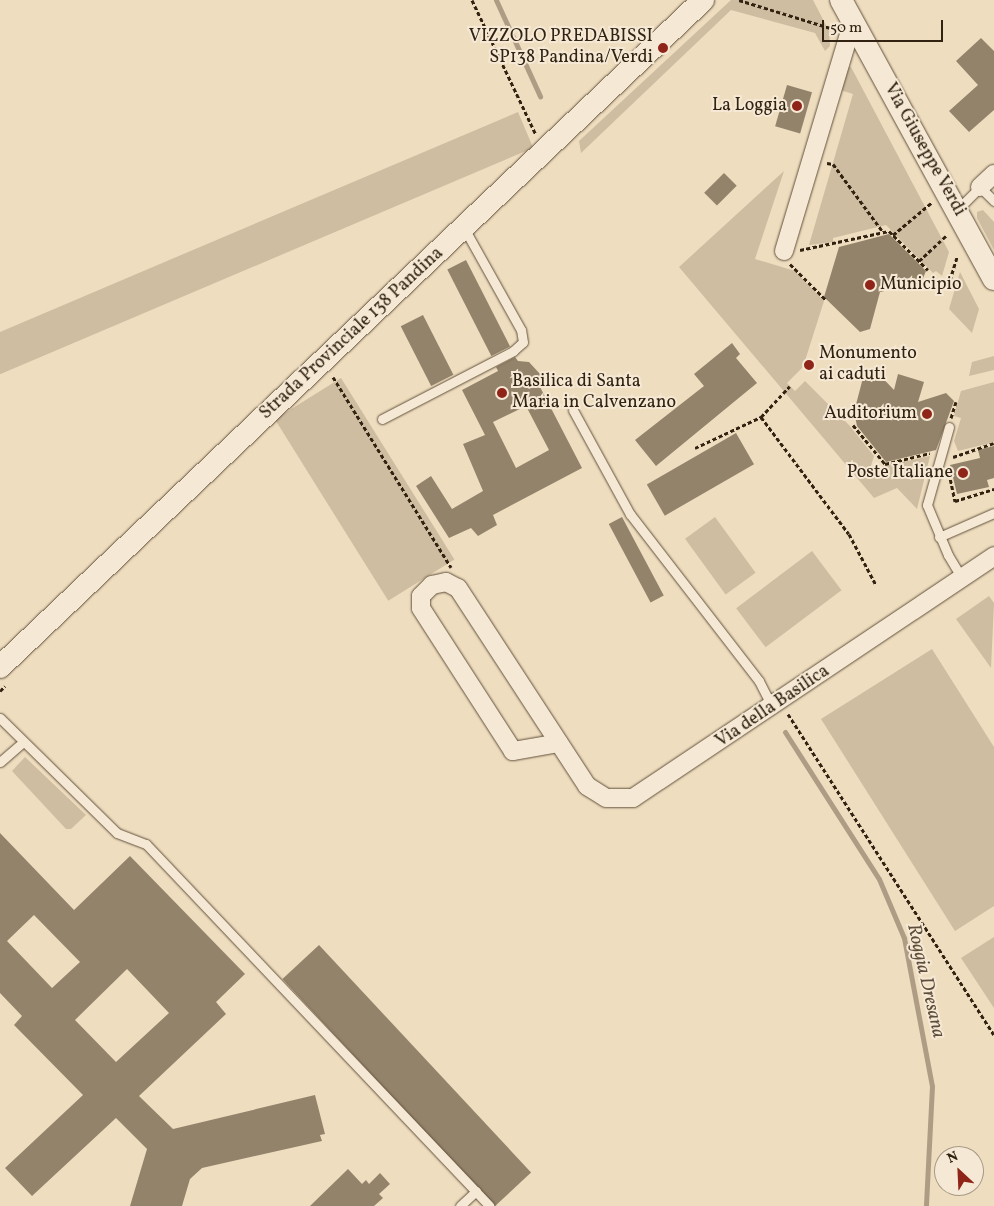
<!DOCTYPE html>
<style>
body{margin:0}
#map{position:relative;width:994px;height:1206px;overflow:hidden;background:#efddbf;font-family:Vollkorn,serif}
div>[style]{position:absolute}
.green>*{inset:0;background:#cfbda1;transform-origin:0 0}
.stream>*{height:5px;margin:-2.5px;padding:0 2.5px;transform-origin:2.5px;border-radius:2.5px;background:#ae9d84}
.building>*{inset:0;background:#94836b;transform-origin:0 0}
.path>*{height:3px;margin-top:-1.5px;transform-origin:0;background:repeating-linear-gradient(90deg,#312211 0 4px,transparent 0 6.5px)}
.roads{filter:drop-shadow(0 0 1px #60513c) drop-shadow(0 0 1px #60513c)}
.service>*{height:9px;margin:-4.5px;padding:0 4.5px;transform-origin:4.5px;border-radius:4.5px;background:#f5e9d5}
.minor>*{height:18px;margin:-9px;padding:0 9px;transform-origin:9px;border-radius:9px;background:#f5e9d5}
.tertiary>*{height:22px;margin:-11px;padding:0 11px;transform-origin:11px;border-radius:11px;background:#f5e9d5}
.dots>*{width:14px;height:14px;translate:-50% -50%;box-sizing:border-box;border:2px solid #f5e9d5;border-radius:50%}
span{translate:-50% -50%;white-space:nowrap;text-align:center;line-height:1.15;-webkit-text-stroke:4px #f5e9d5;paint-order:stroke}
.poi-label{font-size:18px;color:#312211}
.right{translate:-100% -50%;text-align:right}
.left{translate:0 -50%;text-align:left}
.street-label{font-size:18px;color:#312211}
.water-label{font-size:19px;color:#5d4d39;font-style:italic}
.north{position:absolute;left:934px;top:1146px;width:50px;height:50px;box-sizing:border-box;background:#f5e9d5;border:1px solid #a79987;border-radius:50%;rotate:335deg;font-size:14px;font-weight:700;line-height:20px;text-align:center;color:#312211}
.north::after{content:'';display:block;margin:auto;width:18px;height:22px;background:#8f2418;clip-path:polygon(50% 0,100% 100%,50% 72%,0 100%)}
.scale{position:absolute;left:822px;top:20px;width:121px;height:22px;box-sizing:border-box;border:2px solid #312211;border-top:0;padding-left:6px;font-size:15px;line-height:18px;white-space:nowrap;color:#312211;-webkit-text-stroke:4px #f5e9d5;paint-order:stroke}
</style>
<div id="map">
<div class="green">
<i style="clip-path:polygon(731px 0,813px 0,829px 31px,830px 46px,825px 51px,815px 33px,731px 10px,581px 153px,579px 141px)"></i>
<i style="clip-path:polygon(847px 67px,851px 67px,949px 252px,942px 276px,936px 271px,933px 273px,886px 225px,833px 238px,833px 242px,809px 245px,853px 94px,840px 90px)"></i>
<i style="left:518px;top:112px;width:39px;height:713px;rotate:67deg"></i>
<i style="clip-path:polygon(784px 171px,755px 259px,795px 271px,824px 301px,803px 367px,787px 383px,795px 391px,805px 381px,849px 425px,874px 456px,870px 469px,930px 456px,917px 509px,897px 488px,874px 498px,679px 267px)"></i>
<i style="clip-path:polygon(983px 210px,994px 222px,994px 250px,977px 218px,977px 212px)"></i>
<i style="clip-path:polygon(960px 272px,979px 309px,972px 333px,949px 309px)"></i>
<i style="clip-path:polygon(994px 356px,994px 370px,969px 376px,972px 362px)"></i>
<i style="left:341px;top:378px;width:214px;height:78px;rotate:58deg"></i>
<i style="clip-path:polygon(994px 382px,994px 442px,958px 451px,954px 441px,961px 418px,954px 416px,961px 391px)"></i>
<i style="left:715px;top:517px;width:69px;height:37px;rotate:54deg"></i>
<i style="left:812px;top:551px;width:49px;height:95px;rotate:53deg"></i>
<i style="clip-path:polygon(989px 596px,994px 603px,991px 668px,956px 619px)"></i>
<i style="clip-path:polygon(932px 649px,994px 747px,994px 906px,955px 931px,821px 719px)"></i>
<i style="clip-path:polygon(25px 757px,86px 815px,71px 829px,66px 829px,12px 771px)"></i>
<i style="clip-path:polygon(994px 937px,994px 1008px,961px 958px)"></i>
</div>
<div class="stream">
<i style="left:496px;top:0;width:106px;rotate:65.4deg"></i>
<i style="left:785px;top:732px;width:174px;rotate:57.4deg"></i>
<i style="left:879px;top:879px;width:64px;rotate:67deg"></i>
<i style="left:904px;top:938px;width:151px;rotate:79.3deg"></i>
<i style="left:932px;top:1086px;width:120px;rotate:92.9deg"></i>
</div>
<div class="building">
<i style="clip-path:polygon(981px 38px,994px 51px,994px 110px,969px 132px,949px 111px,978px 85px,956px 61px)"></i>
<i style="left:787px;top:85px;width:26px;height:43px;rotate:16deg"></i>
<i style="left:724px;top:173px;width:18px;height:28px;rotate:45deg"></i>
<i style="clip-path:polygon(889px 234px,926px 271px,921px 283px,880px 292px,870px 329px,860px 332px,824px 297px,839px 247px)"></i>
<i style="left:466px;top:260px;width:97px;height:21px;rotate:63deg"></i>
<i style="left:423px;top:315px;width:67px;height:25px;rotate:63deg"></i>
<i style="clip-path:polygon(732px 343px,740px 354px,736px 358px,757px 383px,656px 466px,635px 440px,704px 386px,694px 374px)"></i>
<i style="clip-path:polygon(evenodd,515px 357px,518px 361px,529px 362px,540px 374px,539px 385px,582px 468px,493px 515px,497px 525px,478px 536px,471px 528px,449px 538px,416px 486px,431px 476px,452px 509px,483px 491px,463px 444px,485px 435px,462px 390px,498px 371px,496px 367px,515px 357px,526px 406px,549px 450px,516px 468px,493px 422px,526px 406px)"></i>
<i style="clip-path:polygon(876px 371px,894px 390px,898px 374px,924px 382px,918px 402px,946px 393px,954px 401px,936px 450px,886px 462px,857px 426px,854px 412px,864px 374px)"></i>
<i style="left:736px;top:433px;width:36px;height:103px;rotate:60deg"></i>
<i style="clip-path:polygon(994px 446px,994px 478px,987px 480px,989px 487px,957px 494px,950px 465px,980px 458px,978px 450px)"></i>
<i style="left:622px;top:517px;width:89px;height:15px;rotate:62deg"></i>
<i style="clip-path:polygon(evenodd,0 833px,74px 910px,130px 856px,245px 974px,216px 1002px,226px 1014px,139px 1096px,173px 1129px,315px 1095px,325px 1134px,320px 1135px,322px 1141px,202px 1168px,190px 1179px,182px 1206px,130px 1206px,147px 1149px,116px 1118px,32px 1196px,5px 1168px,83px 1095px,14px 1025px,22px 1016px,0 993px,0 833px,34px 915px,80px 962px,52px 988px,7px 941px,34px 915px,0 833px,127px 969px,169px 1013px,116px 1062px,75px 1020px,127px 969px)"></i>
<i style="left:319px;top:945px;width:311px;height:50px;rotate:47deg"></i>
<i style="clip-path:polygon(348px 1169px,362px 1184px,366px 1180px,369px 1184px,380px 1173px,390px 1184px,379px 1194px,383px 1198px,374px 1206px,310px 1206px)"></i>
</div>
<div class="path">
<i style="left:472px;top:0;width:149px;rotate:64.6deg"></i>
<i style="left:739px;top:0;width:99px;rotate:17deg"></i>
<i style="left:827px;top:163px;width:6px;rotate:9deg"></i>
<i style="left:833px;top:164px;width:84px;rotate:53.7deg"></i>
<i style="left:893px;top:235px;width:50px;rotate:-40.1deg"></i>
<i style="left:800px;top:250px;width:91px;rotate:-12.1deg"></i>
<i style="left:889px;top:231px;width:55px;rotate:45deg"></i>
<i style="left:919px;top:261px;width:37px;rotate:-43deg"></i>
<i style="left:790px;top:264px;width:52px;rotate:45deg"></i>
<i style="left:950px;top:280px;width:24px;rotate:-73deg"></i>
<i style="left:333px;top:377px;width:224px;rotate:58.2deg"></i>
<i style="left:761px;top:417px;width:146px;rotate:53.1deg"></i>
<i style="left:849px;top:534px;width:58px;rotate:62.1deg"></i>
<i style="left:951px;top:418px;width:17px;rotate:-73deg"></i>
<i style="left:853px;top:425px;width:50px;rotate:50.6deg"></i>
<i style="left:885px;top:464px;width:46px;rotate:-13.7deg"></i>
<i style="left:695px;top:448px;width:73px;rotate:-25.2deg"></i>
<i style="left:761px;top:417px;width:42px;rotate:-46.9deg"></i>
<i style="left:953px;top:457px;width:43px;rotate:-18.9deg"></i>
<i style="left:949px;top:473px;width:29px;rotate:78deg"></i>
<i style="left:955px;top:501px;width:41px;rotate:-17.1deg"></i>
<i style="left:0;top:691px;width:7px;rotate:-45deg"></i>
<i style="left:788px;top:714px;width:381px;rotate:57.3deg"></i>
</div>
<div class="roads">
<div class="service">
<i style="left:957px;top:210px;width:33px;rotate:-45deg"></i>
<i style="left:980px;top:187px;width:20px;rotate:45deg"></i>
<i style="left:573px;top:410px;width:119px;rotate:61.3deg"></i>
<i style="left:630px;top:514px;width:211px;rotate:52.3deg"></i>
<i style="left:759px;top:681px;width:28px;rotate:63deg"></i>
<i style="left:382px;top:419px;width:148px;rotate:-27.4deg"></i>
<i style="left:513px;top:351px;width:13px;rotate:-42deg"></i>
<i style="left:523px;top:342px;width:12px;rotate:-99deg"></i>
<i style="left:521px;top:330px;width:117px;rotate:-119.2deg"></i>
<i style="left:949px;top:427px;width:81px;rotate:105.8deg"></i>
<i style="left:927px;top:505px;width:54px;rotate:67.2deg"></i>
<i style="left:948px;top:555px;width:27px;rotate:59deg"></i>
<i style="left:939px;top:537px;width:60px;rotate:-23.6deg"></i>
<i style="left:0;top:718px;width:164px;rotate:44.5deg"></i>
<i style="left:117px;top:833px;width:31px;rotate:21deg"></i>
<i style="left:146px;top:844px;width:499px;rotate:46.5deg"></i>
<i style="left:0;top:762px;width:30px;rotate:-41deg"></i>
<i style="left:460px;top:1206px;width:22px;rotate:-43deg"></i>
</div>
<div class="minor">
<i style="left:980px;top:187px;width:19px;rotate:-43deg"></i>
<i style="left:784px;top:251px;width:240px;rotate:-73.3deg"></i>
<i style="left:559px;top:743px;width:47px;rotate:170.1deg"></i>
<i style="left:513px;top:751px;width:170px;rotate:-122.8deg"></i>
<i style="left:421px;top:608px;width:12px;rotate:-90deg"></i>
<i style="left:421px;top:596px;width:16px;rotate:-45deg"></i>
<i style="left:432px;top:585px;width:14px;rotate:-12deg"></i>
<i style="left:446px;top:582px;width:13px;rotate:27deg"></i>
<i style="left:458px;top:588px;width:236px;rotate:56.9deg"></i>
<i style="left:587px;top:786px;width:22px;rotate:32deg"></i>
<i style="left:606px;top:798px;width:27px"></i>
<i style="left:633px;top:798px;width:435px;rotate:-33.8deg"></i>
</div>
<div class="tertiary">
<i style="left:841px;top:0;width:318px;rotate:61.3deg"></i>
<i style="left:0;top:667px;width:969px;rotate:-43.49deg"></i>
</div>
</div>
<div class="dots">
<i style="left:663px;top:48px;background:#8f2418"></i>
<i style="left:797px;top:106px;background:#8f2418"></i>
<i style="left:870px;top:285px;background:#8f2418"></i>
<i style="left:809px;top:365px;background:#8f2418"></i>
<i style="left:502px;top:393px;background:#8f2418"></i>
<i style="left:927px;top:414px;background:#8f2418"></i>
<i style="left:963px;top:473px;background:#8f2418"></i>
</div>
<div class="poi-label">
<span class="right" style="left:653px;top:48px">VIZZOLO PREDABISSI<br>SP138 Pandina/Verdi</span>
<span class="right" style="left:787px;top:106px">La Loggia</span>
<span class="left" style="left:880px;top:285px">Municipio</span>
<span class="left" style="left:819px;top:365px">Monumento<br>ai caduti</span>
<span class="left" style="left:512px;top:393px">Basilica di Santa<br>Maria in Calvenzano</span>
<span class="right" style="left:917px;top:414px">Auditorium</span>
<span class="right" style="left:953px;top:473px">Poste Italiane</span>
</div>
<div class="street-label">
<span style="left:924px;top:150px;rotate:61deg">Via Giuseppe Verdi</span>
<span style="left:352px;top:334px;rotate:-43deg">Strada Provinciale 138 Pandina</span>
<span style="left:773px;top:707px;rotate:-34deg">Via della Basilica</span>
</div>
<div class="water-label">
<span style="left:925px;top:981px;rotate:77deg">Roggia Dresana</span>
</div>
<div class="north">N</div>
<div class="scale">50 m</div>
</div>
